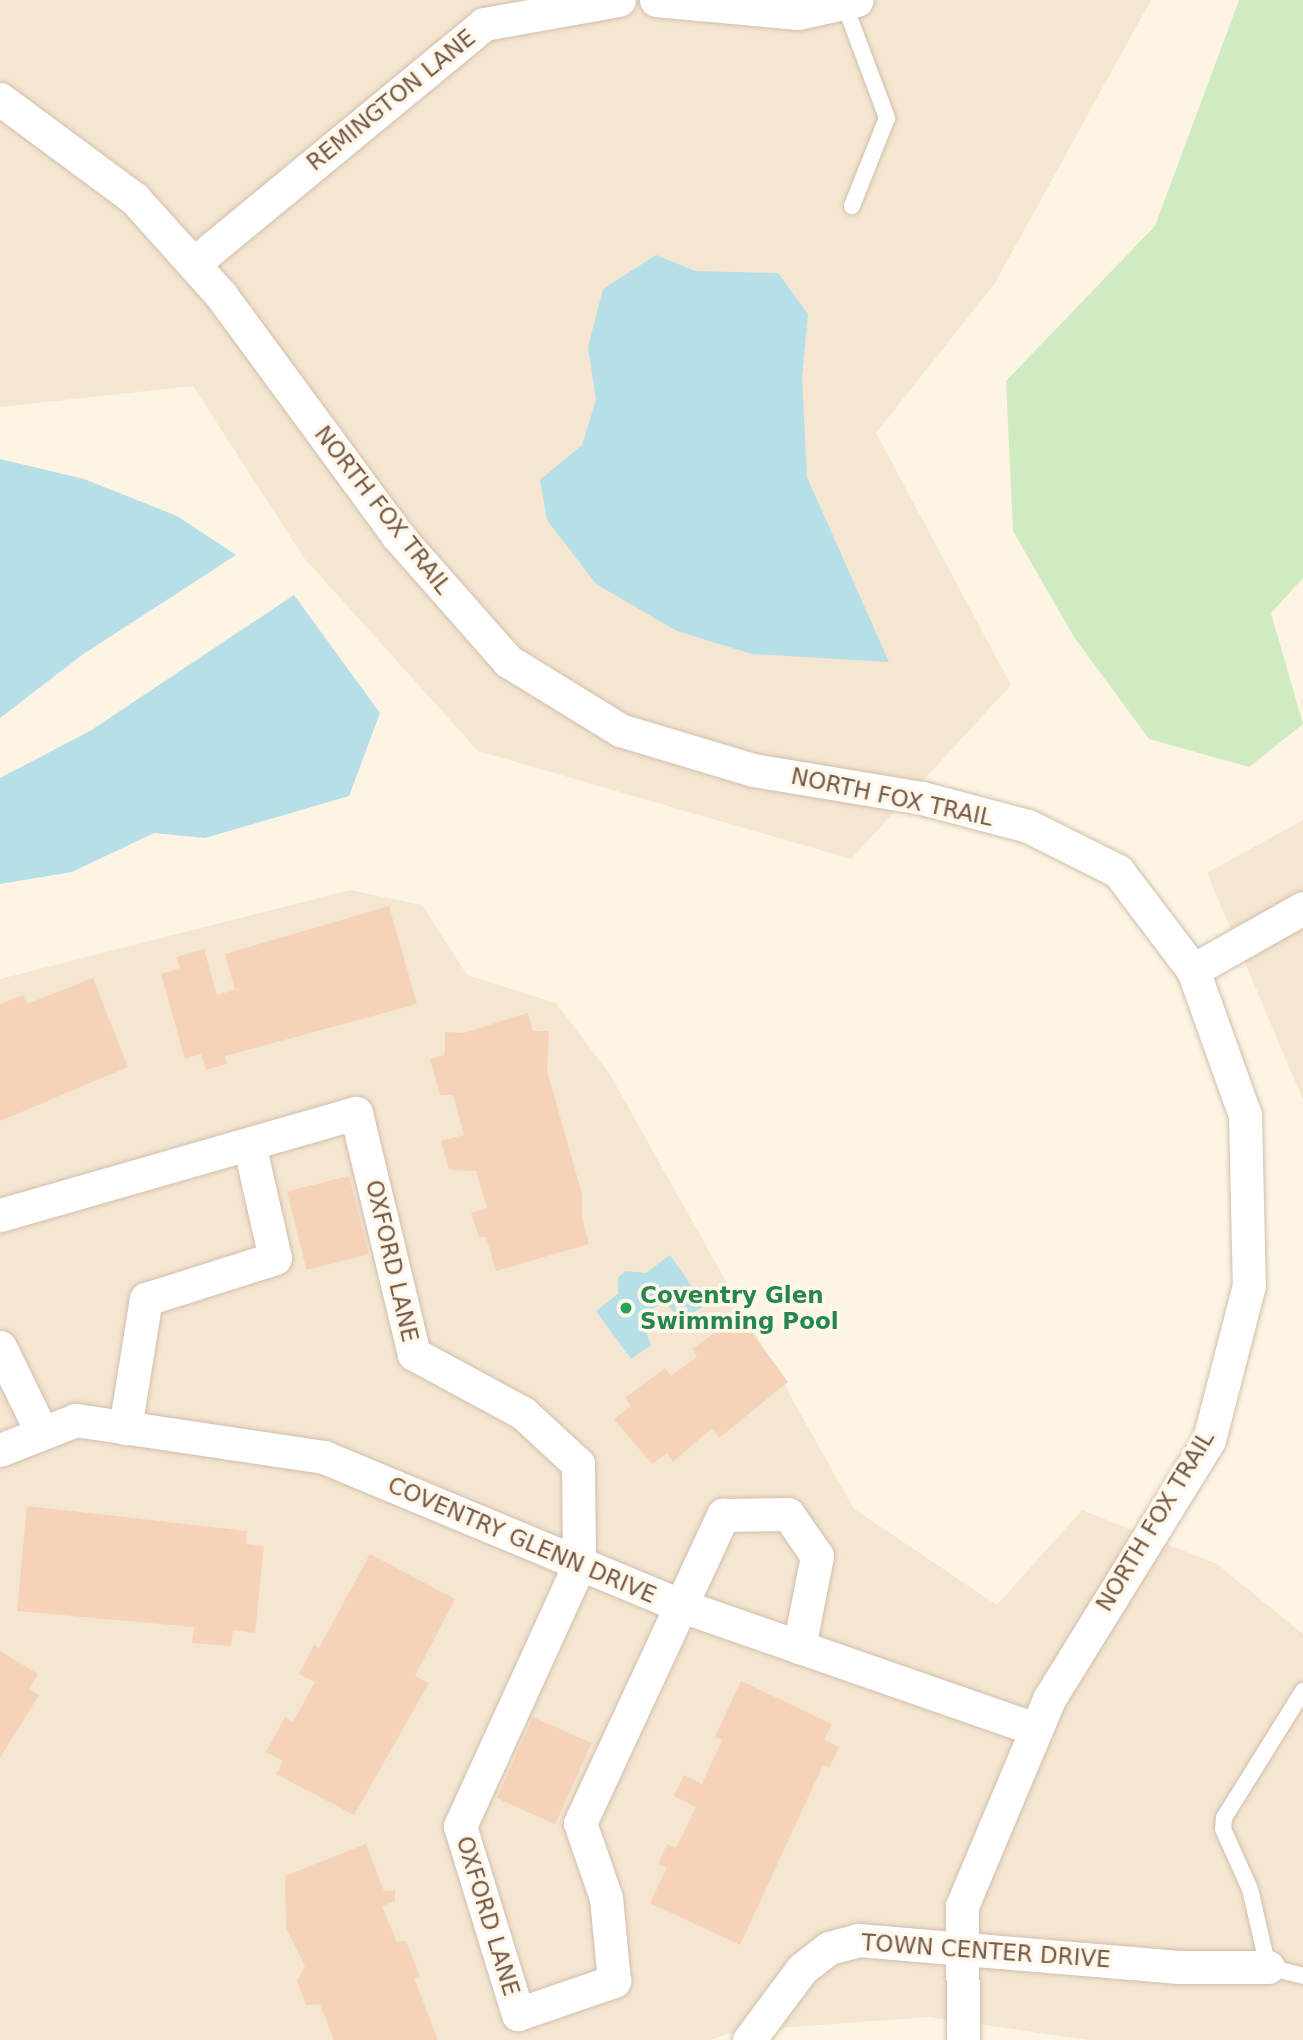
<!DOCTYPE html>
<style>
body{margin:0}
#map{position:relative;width:1303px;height:2040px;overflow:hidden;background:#fdf4e3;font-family:"DejaVu Sans",sans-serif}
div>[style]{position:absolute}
.residential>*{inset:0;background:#f5e6d1}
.green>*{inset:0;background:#d0ebc1}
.water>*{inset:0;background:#b7dfe8}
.building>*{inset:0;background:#f4d3b9;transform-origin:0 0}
.roads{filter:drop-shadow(0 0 2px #d1beac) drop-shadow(0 0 2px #d1beac)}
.lane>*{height:16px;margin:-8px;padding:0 8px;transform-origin:8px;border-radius:8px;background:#fff}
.street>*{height:33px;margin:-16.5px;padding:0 16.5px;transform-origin:16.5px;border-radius:16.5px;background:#fff}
.dots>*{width:19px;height:19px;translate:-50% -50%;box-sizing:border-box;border:4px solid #fff8ea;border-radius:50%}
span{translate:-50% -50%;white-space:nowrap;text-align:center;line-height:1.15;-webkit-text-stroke:7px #fff8ea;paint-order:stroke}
.street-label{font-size:23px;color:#775a48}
.leisure-label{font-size:23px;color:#27864d;font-weight:700}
.left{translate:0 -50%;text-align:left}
</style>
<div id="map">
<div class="residential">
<i style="clip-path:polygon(0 0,1151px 0,995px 283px,876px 433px,1011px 685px,851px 859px,478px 751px,304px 558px,193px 386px,0 407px)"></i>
<i style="clip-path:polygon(1303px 820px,1303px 1100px,1207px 873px)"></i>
<i style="clip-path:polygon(350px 890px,422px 905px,467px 975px,556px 1003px,609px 1073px,854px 1509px,997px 1605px,1082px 1510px,1217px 1564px,1303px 1634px,1303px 2040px,1088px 2040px,929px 2017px,737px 2031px,710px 2040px,0 2040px,0 979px)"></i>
</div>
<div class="green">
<i style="clip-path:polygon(1239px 0,1303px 0,1303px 578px,1271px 613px,1303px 724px,1249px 767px,1149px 739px,1074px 637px,1013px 531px,1006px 381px,1155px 226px)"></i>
</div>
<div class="water">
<i style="clip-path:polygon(656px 255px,695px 271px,778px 273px,808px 314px,802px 377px,807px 477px,889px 662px,752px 654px,677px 631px,596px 584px,547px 520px,540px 480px,582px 445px,596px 400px,588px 347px,603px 289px)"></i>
<i style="clip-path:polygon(0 459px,84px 479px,177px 516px,236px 555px,82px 655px,0 718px)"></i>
<i style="clip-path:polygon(294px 595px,380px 713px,349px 796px,205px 838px,154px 833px,72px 872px,0 884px,0 778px,90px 731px)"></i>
<i style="clip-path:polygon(670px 1255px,705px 1305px,684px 1319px,662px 1302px,641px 1318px,651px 1345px,631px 1359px,596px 1311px,618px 1294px,618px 1278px,625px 1271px,646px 1273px)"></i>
</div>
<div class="building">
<i style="clip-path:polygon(389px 906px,417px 1004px,225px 1056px,227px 1064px,206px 1070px,201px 1054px,185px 1059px,161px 974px,180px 968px,176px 957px,204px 949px,217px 995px,235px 990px,225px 954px)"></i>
<i style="clip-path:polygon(93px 978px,128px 1067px,0 1121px,0 1004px,23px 995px,27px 1004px)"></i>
<i style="clip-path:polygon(528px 1013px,533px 1031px,549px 1031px,547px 1071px,582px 1194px,582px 1218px,589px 1244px,496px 1271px,486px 1237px,479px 1237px,471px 1213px,487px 1208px,476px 1171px,449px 1170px,441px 1141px,464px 1135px,453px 1095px,440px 1095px,430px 1059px,445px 1055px,445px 1032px,463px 1033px)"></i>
<i style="left:349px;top:1176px;width:81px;height:64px;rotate:76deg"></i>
<i style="clip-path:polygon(739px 1315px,788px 1382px,719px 1438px,712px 1428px,673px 1462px,667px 1453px,652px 1464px,614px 1419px,631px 1406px,625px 1398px,665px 1368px,671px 1376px,697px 1357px,692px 1349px)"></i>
<i style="clip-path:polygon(27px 1506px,247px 1531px,246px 1544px,264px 1546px,255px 1633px,233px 1630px,231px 1646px,192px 1643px,194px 1627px,17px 1611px)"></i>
<i style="clip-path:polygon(370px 1554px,455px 1599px,415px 1676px,429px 1683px,354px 1815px,276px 1774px,283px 1761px,266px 1752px,285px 1717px,293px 1722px,315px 1682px,299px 1674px,314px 1645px,319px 1648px)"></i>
<i style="clip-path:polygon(0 1651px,38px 1674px,29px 1689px,39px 1695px,0 1758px)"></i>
<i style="clip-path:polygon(741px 1681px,832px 1724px,824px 1740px,839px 1747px,829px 1768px,823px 1765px,740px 1945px,650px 1903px,667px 1868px,658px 1864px,667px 1844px,676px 1848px,696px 1807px,674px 1796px,684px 1775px,702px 1784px,722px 1740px,715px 1737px)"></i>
<i style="left:533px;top:1717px;width:64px;height:89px;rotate:24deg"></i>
<i style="clip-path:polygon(366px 1844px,384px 1891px,395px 1890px,395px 1901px,382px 1906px,397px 1942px,406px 1941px,420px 1976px,414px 1978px,438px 2040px,334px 2040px,320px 2004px,306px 2005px,297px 1981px,305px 1966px,286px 1928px,285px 1876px)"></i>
</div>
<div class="roads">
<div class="lane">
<i style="left:845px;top:6px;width:120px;rotate:69.4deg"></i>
<i style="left:887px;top:118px;width:95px;rotate:111.7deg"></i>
<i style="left:1303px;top:1691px;width:150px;rotate:121.9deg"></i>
<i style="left:1224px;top:1818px;width:11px;rotate:95deg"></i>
<i style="left:1223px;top:1829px;width:66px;rotate:65.8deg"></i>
<i style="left:1250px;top:1889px;width:80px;rotate:77deg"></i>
<i style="left:1268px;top:1967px;width:36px;rotate:14deg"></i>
</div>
<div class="street">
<i style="left:656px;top:0;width:143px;rotate:5.2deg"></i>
<i style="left:798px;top:13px;width:60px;rotate:-12.4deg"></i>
<i style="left:0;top:99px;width:167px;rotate:36.5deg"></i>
<i style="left:134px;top:198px;width:130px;rotate:48.1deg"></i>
<i style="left:221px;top:295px;width:298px;rotate:53.7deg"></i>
<i style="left:397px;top:535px;width:168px;rotate:48.6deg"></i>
<i style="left:508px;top:661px;width:132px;rotate:31.6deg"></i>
<i style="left:620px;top:730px;width:139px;rotate:16.7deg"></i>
<i style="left:753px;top:770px;width:171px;rotate:9.4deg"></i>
<i style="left:922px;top:798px;width:110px;rotate:14.8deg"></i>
<i style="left:1028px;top:826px;width:101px;rotate:26.6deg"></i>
<i style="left:1118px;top:871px;width:124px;rotate:52.9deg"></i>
<i style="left:1193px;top:970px;width:154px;rotate:70.3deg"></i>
<i style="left:1245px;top:1115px;width:170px;rotate:88.7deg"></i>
<i style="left:1249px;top:1285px;width:160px;rotate:104.5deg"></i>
<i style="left:1209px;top:1440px;width:304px;rotate:121.7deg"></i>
<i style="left:1049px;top:1699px;width:225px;rotate:112.8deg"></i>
<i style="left:962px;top:1906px;width:134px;rotate:89.6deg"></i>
<i style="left:193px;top:264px;width:377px;rotate:-39.5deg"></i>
<i style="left:484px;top:24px;width:137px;rotate:-10.1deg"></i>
<i style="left:1193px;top:970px;width:126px;rotate:-29.4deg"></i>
<i style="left:0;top:1215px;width:370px;rotate:-16deg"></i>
<i style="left:356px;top:1113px;width:248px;rotate:76.5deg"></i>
<i style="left:414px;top:1354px;width:124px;rotate:28.4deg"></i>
<i style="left:523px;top:1413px;width:75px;rotate:42.8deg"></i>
<i style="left:578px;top:1464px;width:101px;rotate:89.4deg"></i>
<i style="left:579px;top:1565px;width:287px;rotate:114.5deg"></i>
<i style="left:460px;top:1826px;width:197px;rotate:72.9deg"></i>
<i style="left:518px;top:2014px;width:102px;rotate:-19deg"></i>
<i style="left:614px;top:1981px;width:83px;rotate:-95.5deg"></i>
<i style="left:606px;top:1898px;width:79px;rotate:-109.1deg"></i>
<i style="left:580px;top:1823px;width:340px;rotate:-65.1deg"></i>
<i style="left:723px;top:1515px;width:65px;rotate:-0.9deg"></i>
<i style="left:788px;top:1514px;width:51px;rotate:55.4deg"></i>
<i style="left:817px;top:1556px;width:93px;rotate:101.2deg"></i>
<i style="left:0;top:1347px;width:96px;rotate:64deg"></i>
<i style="left:125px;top:1428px;width:131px;rotate:-80.8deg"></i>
<i style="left:146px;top:1299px;width:135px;rotate:-17.6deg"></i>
<i style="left:275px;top:1258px;width:117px;rotate:-102.8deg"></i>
<i style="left:0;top:1450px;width:82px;rotate:-21.5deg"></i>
<i style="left:76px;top:1420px;width:251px;rotate:8.5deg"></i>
<i style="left:324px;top:1457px;width:388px;rotate:22.6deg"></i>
<i style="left:682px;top:1606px;width:375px;rotate:19.2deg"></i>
<i style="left:749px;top:2040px;width:89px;rotate:-53.3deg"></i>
<i style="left:802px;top:1969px;width:34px;rotate:-38deg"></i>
<i style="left:829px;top:1948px;width:30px;rotate:-15deg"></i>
<i style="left:858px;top:1940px;width:322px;rotate:4.8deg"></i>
<i style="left:1179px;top:1967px;width:89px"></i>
</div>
</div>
<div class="dots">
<i style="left:626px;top:1308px;background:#2e9e5b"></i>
</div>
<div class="street-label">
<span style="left:391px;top:100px;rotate:-39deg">REMINGTON LANE</span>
<span style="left:383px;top:510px;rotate:52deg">NORTH FOX TRAIL</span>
<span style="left:892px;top:797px;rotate:12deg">NORTH FOX TRAIL</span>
<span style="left:392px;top:1261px;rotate:77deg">OXFORD LANE</span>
<span style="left:1155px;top:1521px;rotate:-59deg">NORTH FOX TRAIL</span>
<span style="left:522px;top:1540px;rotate:23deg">COVENTRY GLENN DRIVE</span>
<span style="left:488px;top:1916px;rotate:73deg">OXFORD LANE</span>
<span style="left:986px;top:1951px;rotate:4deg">TOWN CENTER DRIVE</span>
</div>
<div class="leisure-label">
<span class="left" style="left:640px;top:1308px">Coventry Glen<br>Swimming Pool</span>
</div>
</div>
